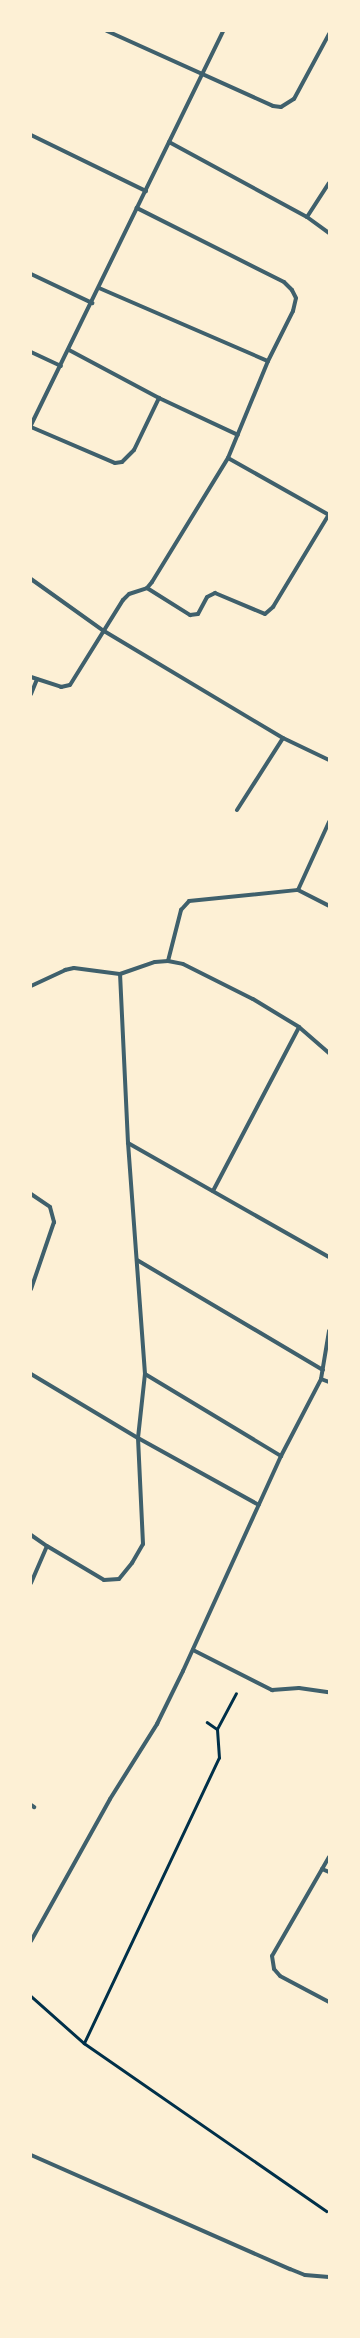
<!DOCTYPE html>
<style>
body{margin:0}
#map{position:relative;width:360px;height:2338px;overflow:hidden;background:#fdf0d5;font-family:Quicksand,sans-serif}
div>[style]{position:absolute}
.path>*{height:2.5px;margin:-1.25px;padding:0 1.25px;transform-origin:1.25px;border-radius:1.25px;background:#003049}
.minor>*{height:4px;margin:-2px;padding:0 2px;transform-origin:2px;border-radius:2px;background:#3f606c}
span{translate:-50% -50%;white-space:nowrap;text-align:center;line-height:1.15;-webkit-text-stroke:3.5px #fdf0d5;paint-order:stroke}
.frame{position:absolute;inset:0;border:32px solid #fdf0d5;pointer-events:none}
</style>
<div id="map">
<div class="path">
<i style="left:207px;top:1722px;width:12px;rotate:35deg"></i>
<i style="left:217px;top:1729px;width:40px;rotate:-62deg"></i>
<i style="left:31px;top:1996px;width:71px;rotate:41.6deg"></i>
<i style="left:84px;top:2043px;width:295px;rotate:34.7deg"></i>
<i style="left:84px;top:2043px;width:315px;rotate:-64.7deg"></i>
<i style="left:219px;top:1758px;width:29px;rotate:-94deg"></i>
</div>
<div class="minor">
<i style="left:107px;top:31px;width:182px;rotate:24.3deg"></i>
<i style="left:273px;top:106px;width:8px;rotate:7deg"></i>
<i style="left:281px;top:107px;width:15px;rotate:-32deg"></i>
<i style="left:294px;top:99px;width:74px;rotate:-61.7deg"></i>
<i style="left:31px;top:135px;width:128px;rotate:26deg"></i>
<i style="left:169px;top:142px;width:157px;rotate:28.5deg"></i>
<i style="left:307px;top:217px;width:27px;rotate:36deg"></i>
<i style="left:307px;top:217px;width:40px;rotate:-57.1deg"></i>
<i style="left:31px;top:274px;width:68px;rotate:25.4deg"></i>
<i style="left:99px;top:288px;width:184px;rotate:23.4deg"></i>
<i style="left:69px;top:350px;width:102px;rotate:28.1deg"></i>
<i style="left:159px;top:398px;width:87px;rotate:25.1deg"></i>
<i style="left:31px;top:352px;width:33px;rotate:25deg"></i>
<i style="left:31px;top:425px;width:438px;rotate:-64deg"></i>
<i style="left:31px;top:427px;width:91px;rotate:23.2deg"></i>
<i style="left:115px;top:463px;width:7px;rotate:-8deg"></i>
<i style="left:122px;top:462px;width:17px;rotate:-45deg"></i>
<i style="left:134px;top:450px;width:58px;rotate:-64.3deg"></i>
<i style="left:228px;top:458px;width:116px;rotate:29.4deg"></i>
<i style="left:31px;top:579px;width:90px;rotate:35.5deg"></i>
<i style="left:104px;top:631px;width:209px;rotate:30.9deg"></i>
<i style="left:283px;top:738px;width:51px;rotate:25.6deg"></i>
<i style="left:147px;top:588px;width:51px;rotate:32.1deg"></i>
<i style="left:190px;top:615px;width:8px;rotate:-7deg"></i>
<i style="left:198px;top:614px;width:19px;rotate:-62deg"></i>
<i style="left:207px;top:597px;width:9px;rotate:-27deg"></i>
<i style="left:215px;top:593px;width:54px;rotate:22.8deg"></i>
<i style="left:265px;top:614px;width:11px;rotate:-41deg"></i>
<i style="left:273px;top:607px;width:109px;rotate:-58.9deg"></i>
<i style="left:31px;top:677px;width:32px;rotate:18deg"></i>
<i style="left:61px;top:687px;width:9px;rotate:-13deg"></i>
<i style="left:70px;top:685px;width:100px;rotate:-58.1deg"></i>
<i style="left:123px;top:600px;width:8px;rotate:-45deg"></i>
<i style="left:129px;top:594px;width:19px;rotate:-18deg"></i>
<i style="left:147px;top:588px;width:8px;rotate:-50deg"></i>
<i style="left:152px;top:582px;width:145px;rotate:-58.5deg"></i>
<i style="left:228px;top:458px;width:105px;rotate:-67.6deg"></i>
<i style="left:268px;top:361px;width:56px;rotate:-63.4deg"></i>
<i style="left:293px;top:311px;width:13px;rotate:-77deg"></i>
<i style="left:296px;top:298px;width:9px;rotate:-117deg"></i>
<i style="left:292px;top:290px;width:11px;rotate:-135deg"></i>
<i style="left:284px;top:282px;width:165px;rotate:-153.3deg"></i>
<i style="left:31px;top:694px;width:16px;rotate:-68deg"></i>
<i style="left:237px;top:810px;width:85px;rotate:-57.4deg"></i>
<i style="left:298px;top:890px;width:75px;rotate:-65.5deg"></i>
<i style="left:168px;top:961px;width:53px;rotate:-75.7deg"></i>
<i style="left:181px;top:910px;width:12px;rotate:-48deg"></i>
<i style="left:189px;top:901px;width:110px;rotate:-5.8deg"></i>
<i style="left:298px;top:890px;width:35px;rotate:27deg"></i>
<i style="left:31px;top:986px;width:38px;rotate:-25deg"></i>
<i style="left:65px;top:970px;width:9px;rotate:-13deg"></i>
<i style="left:74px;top:968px;width:46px;rotate:7.4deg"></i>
<i style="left:120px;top:974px;width:37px;rotate:-19deg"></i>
<i style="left:155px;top:962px;width:13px;rotate:-4deg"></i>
<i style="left:168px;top:961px;width:15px;rotate:11deg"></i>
<i style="left:183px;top:964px;width:78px;rotate:26.6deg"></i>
<i style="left:253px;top:999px;width:54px;rotate:31.3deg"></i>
<i style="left:299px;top:1027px;width:40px;rotate:41deg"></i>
<i style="left:128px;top:1143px;width:231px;rotate:29.6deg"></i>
<i style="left:213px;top:1191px;width:185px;rotate:-62.3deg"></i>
<i style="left:31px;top:1194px;width:23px;rotate:34deg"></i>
<i style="left:50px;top:1207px;width:16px;rotate:75deg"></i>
<i style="left:54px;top:1222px;width:71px;rotate:108.9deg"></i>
<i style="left:137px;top:1260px;width:216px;rotate:30.6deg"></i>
<i style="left:31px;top:1374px;width:125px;rotate:30.9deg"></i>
<i style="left:138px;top:1438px;width:138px;rotate:29deg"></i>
<i style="left:145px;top:1374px;width:159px;rotate:31.1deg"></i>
<i style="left:321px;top:1379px;width:9px;rotate:21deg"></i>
<i style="left:31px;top:1535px;width:19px;rotate:35deg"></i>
<i style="left:31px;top:1583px;width:40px;rotate:-66.6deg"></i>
<i style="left:47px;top:1546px;width:66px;rotate:30.8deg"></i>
<i style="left:104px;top:1580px;width:15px;rotate:-4deg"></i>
<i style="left:119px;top:1579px;width:21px;rotate:-51deg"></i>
<i style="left:132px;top:1563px;width:22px;rotate:-60deg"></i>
<i style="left:143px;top:1544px;width:106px;rotate:-92.7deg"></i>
<i style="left:138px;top:1438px;width:64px;rotate:-83.8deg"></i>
<i style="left:145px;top:1374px;width:232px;rotate:-94.2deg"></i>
<i style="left:128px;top:1143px;width:169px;rotate:-92.7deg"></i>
<i style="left:193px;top:1650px;width:89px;rotate:26.9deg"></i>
<i style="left:272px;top:1690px;width:27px;rotate:-4deg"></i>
<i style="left:299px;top:1688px;width:30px;rotate:8deg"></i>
<i style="left:31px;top:1805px;width:4px;rotate:34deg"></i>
<i style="left:329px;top:1857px;width:114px;rotate:119.9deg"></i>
<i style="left:272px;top:1956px;width:13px;rotate:81deg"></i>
<i style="left:274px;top:1969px;width:9px;rotate:49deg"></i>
<i style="left:280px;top:1976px;width:55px;rotate:28deg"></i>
<i style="left:322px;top:1869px;width:8px;rotate:23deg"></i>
<i style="left:31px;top:1941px;width:162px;rotate:-60.9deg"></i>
<i style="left:110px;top:1799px;width:89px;rotate:-57.9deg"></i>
<i style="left:157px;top:1724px;width:59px;rotate:-63.9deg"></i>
<i style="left:183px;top:1671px;width:236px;rotate:-65.5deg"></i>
<i style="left:281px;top:1456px;width:87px;rotate:-62.5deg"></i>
<i style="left:321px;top:1379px;width:49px;rotate:-80.5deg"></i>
<i style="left:31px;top:2155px;width:283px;rotate:23.8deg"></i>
<i style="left:290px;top:2269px;width:16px;rotate:22deg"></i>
<i style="left:305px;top:2275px;width:24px;rotate:5deg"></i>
</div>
<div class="frame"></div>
</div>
